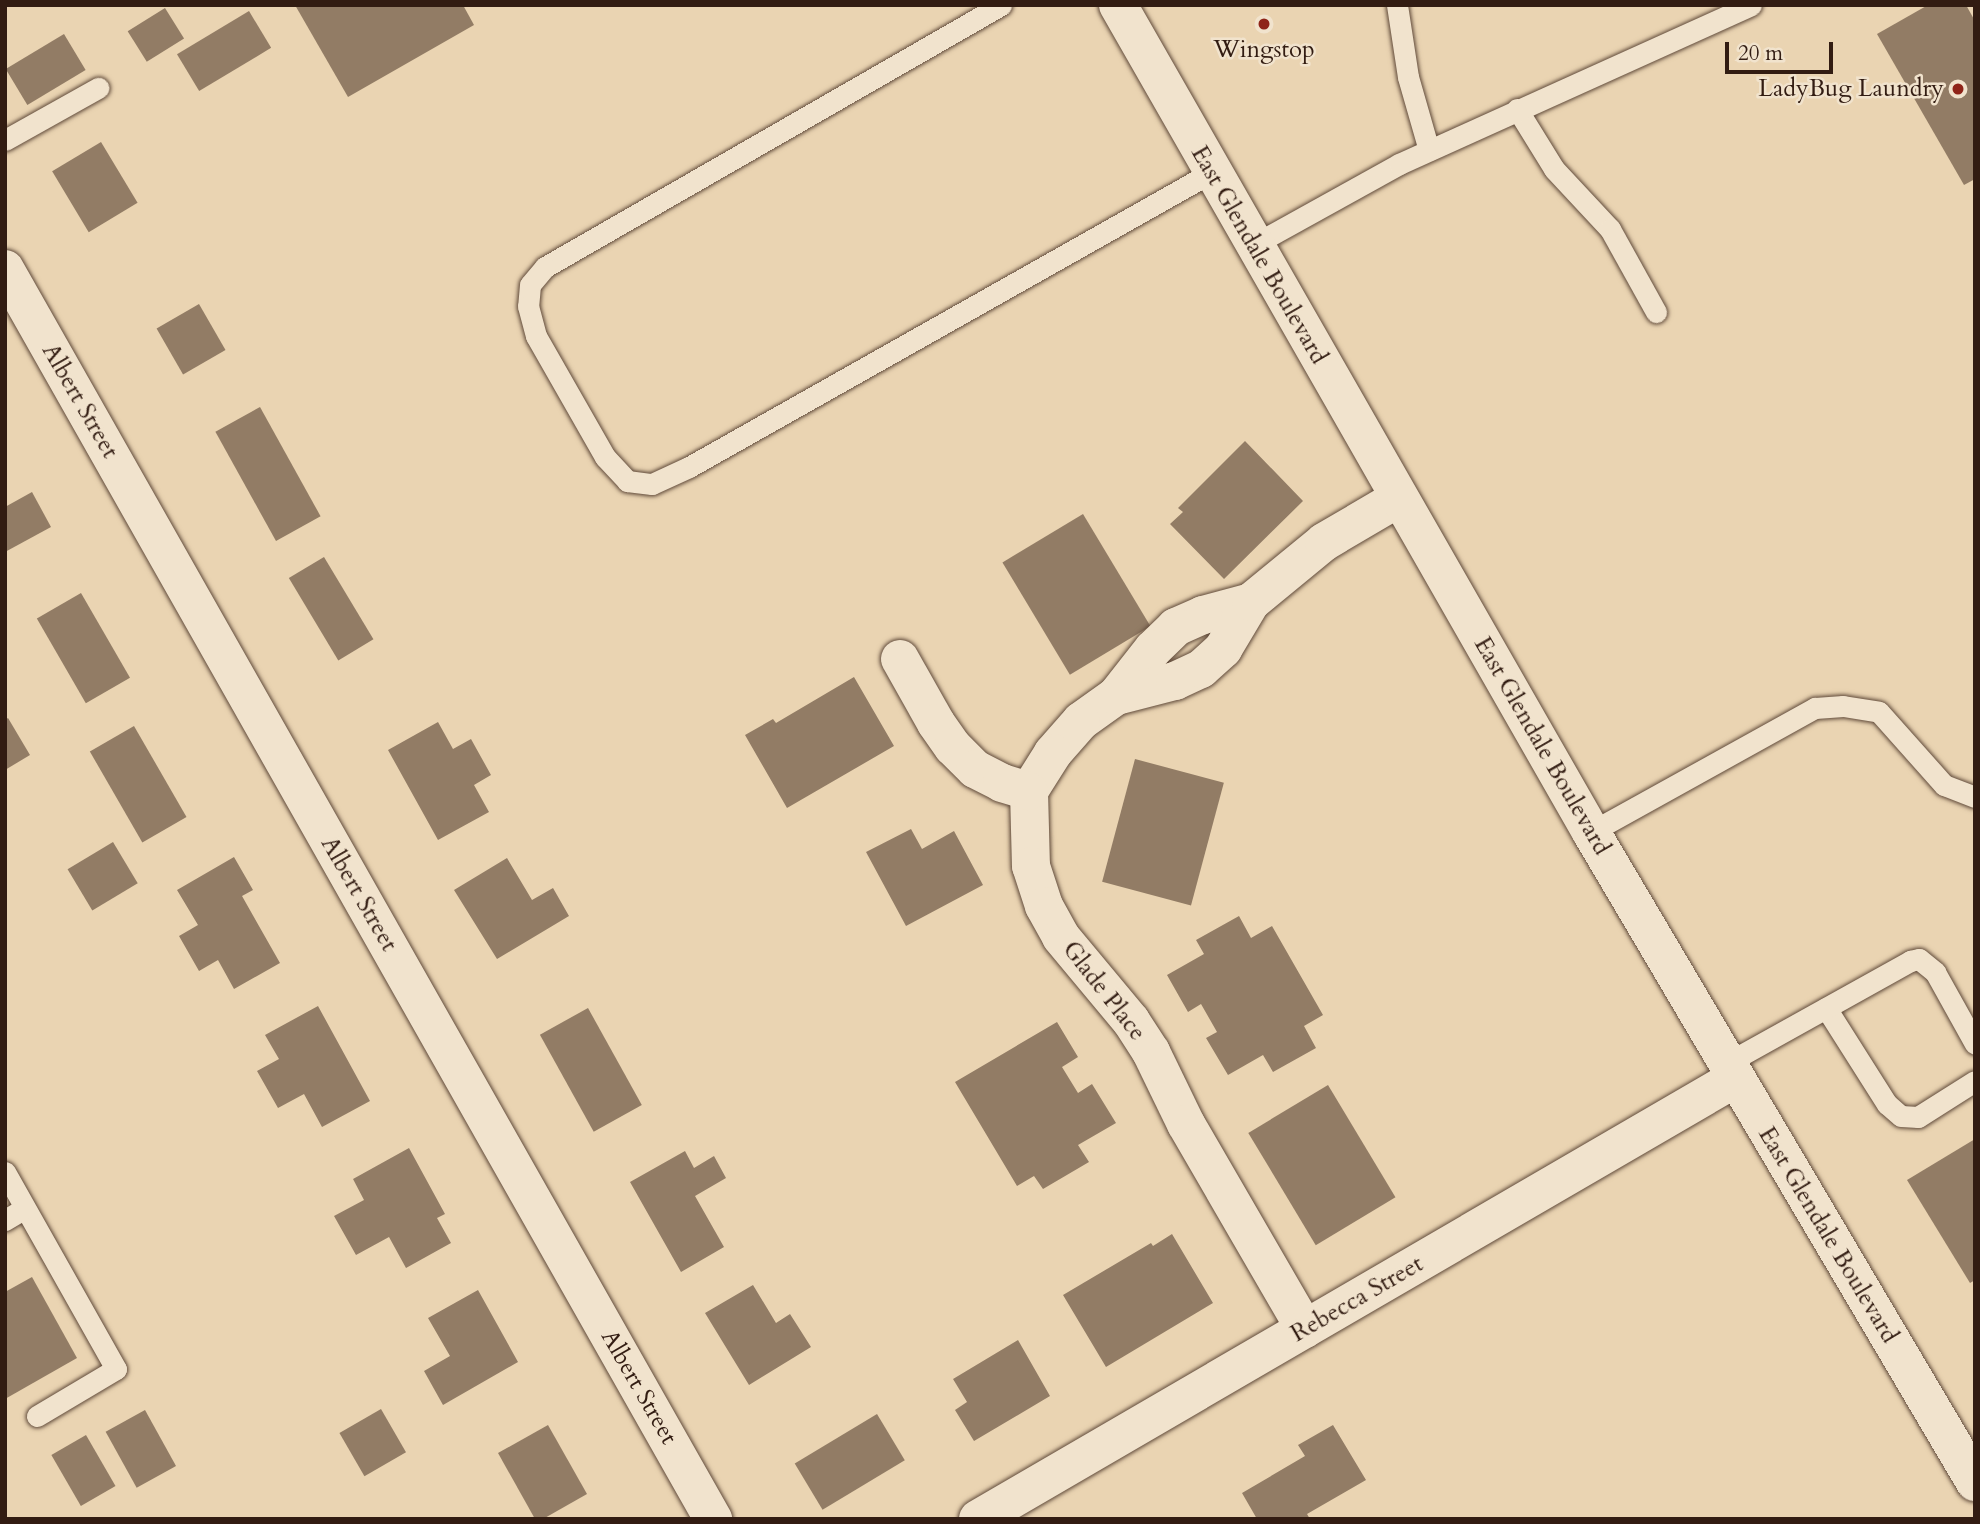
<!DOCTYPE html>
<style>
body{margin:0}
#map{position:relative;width:1980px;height:1524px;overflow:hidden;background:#ead4b2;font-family:Cardo,serif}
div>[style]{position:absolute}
.building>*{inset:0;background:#927c65;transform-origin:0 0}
.roads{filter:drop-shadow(0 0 2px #604a3a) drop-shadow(0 0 2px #604a3a)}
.service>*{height:21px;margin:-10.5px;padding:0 10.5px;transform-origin:10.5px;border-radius:10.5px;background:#f1e3cd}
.minor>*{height:38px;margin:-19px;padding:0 19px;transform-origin:19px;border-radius:19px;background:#f1e3cd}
.tertiary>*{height:38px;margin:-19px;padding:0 19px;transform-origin:19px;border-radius:19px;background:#f1e3cd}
.dots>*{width:19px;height:19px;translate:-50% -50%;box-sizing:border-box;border:4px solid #f1e3cd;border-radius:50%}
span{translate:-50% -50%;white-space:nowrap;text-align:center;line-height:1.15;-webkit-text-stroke:5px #f1e3cd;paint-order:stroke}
.poi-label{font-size:24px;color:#321c12}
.right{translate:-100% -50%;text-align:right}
.street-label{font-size:24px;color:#321c12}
.frame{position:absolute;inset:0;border:7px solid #321c12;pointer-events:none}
.scale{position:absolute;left:1725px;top:42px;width:108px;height:32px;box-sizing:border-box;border:4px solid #321c12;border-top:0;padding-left:9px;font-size:21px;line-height:24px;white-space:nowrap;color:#321c12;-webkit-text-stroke:5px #f1e3cd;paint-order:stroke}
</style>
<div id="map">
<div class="building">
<i style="clip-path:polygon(295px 5px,463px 5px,474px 25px,348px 97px)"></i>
<i style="clip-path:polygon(1928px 5px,1966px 5px,1975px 21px,1975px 179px,1964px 185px,1877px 34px)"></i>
<i style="left:165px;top:8px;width:36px;height:44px;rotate:58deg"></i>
<i style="left:249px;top:11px;width:43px;height:84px;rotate:59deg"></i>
<i style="left:64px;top:34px;width:42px;height:68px;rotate:59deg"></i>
<i style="left:101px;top:142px;width:71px;height:57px;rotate:59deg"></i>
<i style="left:199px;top:304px;width:53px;height:49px;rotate:60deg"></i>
<i style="left:260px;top:407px;width:125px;height:51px;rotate:61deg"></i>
<i style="clip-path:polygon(1245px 441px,1303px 501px,1224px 579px,1170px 524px,1183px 512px,1178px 508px)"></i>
<i style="clip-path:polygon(32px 492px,51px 527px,5px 552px,5px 507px)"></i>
<i style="left:1083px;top:514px;width:131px;height:94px;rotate:59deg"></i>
<i style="left:324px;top:557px;width:96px;height:41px;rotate:59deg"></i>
<i style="left:81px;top:593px;width:98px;height:51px;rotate:60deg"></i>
<i style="clip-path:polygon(854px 677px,894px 746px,787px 808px,745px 735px,773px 719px,776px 723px)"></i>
<i style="clip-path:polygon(8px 718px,30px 755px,5px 770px,5px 720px)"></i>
<i style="clip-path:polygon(438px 722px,453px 749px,471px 739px,491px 775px,474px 785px,489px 812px,438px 840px,388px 750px)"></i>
<i style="left:134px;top:726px;width:105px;height:51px;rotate:60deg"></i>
<i style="left:1135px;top:759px;width:92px;height:127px;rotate:15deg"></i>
<i style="clip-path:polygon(911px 829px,922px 849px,954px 831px,983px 885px,906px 926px,866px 852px)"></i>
<i style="left:113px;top:842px;width:48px;height:53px;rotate:59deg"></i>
<i style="clip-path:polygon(234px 857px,253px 890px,242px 896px,280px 963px,234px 989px,218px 960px,199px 971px,179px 936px,198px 925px,177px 890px)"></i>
<i style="clip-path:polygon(507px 858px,532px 900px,553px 888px,569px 916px,497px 959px,454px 890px)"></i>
<i style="clip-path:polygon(1239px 916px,1251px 938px,1272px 926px,1323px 1015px,1304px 1026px,1316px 1048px,1273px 1072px,1263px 1055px,1228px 1075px,1206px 1038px,1217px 1032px,1201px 1004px,1188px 1012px,1167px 975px,1204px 954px,1196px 940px)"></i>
<i style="clip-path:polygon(318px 1006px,370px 1101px,322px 1127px,304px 1094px,278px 1108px,257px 1071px,279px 1059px,265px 1035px)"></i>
<i style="left:588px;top:1008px;width:111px;height:55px;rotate:61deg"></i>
<i style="clip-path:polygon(1057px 1022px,1078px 1057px,1062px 1067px,1078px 1093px,1092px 1084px,1116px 1123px,1078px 1145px,1089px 1162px,1043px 1189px,1034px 1176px,1017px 1186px,955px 1082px)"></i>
<i style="left:1328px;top:1085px;width:131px;height:93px;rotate:59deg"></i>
<i style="clip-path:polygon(1975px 1139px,1975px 1280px,1970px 1283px,1907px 1180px)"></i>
<i style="clip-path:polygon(409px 1148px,445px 1214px,437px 1218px,451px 1243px,406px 1268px,389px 1237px,356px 1255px,334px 1216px,364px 1200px,353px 1179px)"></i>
<i style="clip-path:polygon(685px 1151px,694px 1168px,714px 1156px,726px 1178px,695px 1196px,724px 1247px,681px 1272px,630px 1182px)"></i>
<i style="clip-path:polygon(1172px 1234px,1213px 1303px,1106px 1367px,1063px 1295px,1151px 1243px,1153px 1246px)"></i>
<i style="clip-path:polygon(32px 1277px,77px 1358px,5px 1399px,5px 1292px)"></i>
<i style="clip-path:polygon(753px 1285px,776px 1323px,790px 1314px,811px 1347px,749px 1385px,705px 1313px)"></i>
<i style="clip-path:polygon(478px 1290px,518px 1362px,443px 1405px,424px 1371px,450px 1356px,428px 1318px)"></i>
<i style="clip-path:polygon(1018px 1340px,1050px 1396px,974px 1441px,955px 1410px,967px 1402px,953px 1379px)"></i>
<i style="left:381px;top:1409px;width:50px;height:48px;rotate:60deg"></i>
<i style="left:145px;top:1410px;width:64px;height:45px;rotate:61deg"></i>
<i style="left:877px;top:1414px;width:54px;height:96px;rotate:59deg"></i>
<i style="clip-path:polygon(548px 1425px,587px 1494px,543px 1519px,535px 1519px,498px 1453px)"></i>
<i style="clip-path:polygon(1333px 1425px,1366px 1480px,1307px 1514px,1310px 1519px,1257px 1519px,1242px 1493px,1305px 1456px,1298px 1445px)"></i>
<i style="left:86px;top:1435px;width:59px;height:40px;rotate:60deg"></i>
</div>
<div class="roads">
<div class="service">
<i style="left:1001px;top:5px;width:526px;rotate:150.12deg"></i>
<i style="left:545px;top:267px;width:23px;rotate:130deg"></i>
<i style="left:530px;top:285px;width:21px;rotate:95deg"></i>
<i style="left:528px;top:306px;width:31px;rotate:75deg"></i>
<i style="left:536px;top:336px;width:139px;rotate:60.3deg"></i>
<i style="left:605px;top:457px;width:33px;rotate:47deg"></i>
<i style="left:627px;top:481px;width:25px;rotate:7deg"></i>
<i style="left:652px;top:484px;width:41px;rotate:-24.7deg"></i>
<i style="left:689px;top:467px;width:600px;rotate:-29.43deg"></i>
<i style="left:1397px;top:5px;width:73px;rotate:81.3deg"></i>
<i style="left:1408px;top:77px;width:76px;rotate:74deg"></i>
<i style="left:1517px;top:109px;width:70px;rotate:58.3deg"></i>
<i style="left:1554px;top:169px;width:82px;rotate:47deg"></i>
<i style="left:1610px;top:229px;width:95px;rotate:61deg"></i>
<i style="left:5px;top:140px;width:107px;rotate:-29.2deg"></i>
<i style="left:1253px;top:245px;width:167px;rotate:-29deg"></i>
<i style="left:1399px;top:164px;width:386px;rotate:-24.3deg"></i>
<i style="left:1591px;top:832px;width:256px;rotate:-29deg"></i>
<i style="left:1815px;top:708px;width:28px;rotate:-4deg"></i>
<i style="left:1843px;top:706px;width:36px;rotate:9deg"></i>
<i style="left:1879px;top:712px;width:98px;rotate:48.3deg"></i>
<i style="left:1944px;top:785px;width:33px;rotate:21deg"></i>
<i style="left:1826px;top:1008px;width:114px;rotate:57.6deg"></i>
<i style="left:1887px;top:1104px;width:18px;rotate:41deg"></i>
<i style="left:1901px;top:1116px;width:17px;rotate:3deg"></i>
<i style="left:1918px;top:1117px;width:67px;rotate:-32.3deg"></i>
<i style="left:1727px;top:1063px;width:210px;rotate:-29.1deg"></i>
<i style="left:1910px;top:961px;width:9px;rotate:-13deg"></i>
<i style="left:1919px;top:959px;width:21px;rotate:39deg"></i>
<i style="left:1935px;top:972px;width:82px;rotate:60.9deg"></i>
<i style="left:5px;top:1172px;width:226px;rotate:60.6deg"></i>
<i style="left:116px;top:1369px;width:92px;rotate:149.3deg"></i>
<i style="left:5px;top:1220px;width:23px;rotate:-31deg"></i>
</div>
<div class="minor">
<i style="left:5px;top:269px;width:1437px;rotate:60.47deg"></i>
<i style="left:1251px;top:602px;width:50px;rotate:164.8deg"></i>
<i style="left:1203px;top:615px;width:30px;rotate:156deg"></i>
<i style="left:1176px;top:627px;width:32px;rotate:136deg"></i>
<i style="left:1153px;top:649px;width:60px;rotate:128.2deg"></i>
<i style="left:1116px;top:696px;width:43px;rotate:144.5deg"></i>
<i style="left:1081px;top:721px;width:43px;rotate:131.2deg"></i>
<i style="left:1053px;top:753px;width:45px;rotate:122.3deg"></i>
<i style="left:1029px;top:791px;width:75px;rotate:88.5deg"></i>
<i style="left:1031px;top:866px;width:42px;rotate:72deg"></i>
<i style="left:1044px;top:906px;width:35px;rotate:61deg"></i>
<i style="left:1061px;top:937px;width:109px;rotate:50.2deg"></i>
<i style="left:1131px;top:1021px;width:37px;rotate:57deg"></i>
<i style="left:1151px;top:1052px;width:80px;rotate:64.1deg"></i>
<i style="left:1186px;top:1124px;width:237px;rotate:59.9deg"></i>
<i style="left:900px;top:659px;width:73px;rotate:60.6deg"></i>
<i style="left:936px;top:723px;width:29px;rotate:55deg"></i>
<i style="left:953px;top:747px;width:31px;rotate:45deg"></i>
<i style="left:975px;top:769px;width:30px;rotate:27deg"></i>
<i style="left:1002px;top:783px;width:28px;rotate:17deg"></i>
<i style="left:1116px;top:696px;width:61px;rotate:-14.3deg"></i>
<i style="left:1175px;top:681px;width:29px;rotate:-25deg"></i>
<i style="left:1201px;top:669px;width:30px;rotate:-42deg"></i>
<i style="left:1223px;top:649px;width:55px;rotate:-59.2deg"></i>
<i style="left:1251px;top:602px;width:94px;rotate:-39.4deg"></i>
<i style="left:1324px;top:542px;width:87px;rotate:-30.4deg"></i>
<i style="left:978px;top:1519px;width:877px;rotate:-30.19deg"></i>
</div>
<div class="tertiary">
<i style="left:1118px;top:5px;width:953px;rotate:60.23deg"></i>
<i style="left:1591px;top:832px;width:755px;rotate:59.43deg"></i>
</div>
</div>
<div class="dots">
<i style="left:1264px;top:24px;background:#8f2418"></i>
<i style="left:1958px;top:89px;background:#8f2418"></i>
</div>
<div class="poi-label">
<span style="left:1264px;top:50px">Wingstop</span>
<span class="right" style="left:1944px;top:89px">LadyBug Laundry</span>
</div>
<div class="street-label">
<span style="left:1259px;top:255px;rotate:60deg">East Glendale Boulevard</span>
<span style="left:80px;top:401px;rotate:60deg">Albert Street</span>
<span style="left:1542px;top:746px;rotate:60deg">East Glendale Boulevard</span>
<span style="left:359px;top:894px;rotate:60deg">Albert Street</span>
<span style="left:1104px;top:991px;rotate:52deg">Glade Place</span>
<span style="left:1828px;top:1235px;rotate:59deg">East Glendale Boulevard</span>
<span style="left:1357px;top:1299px;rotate:-30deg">Rebecca Street</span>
<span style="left:639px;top:1387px;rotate:60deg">Albert Street</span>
</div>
<div class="frame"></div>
<div class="scale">20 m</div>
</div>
